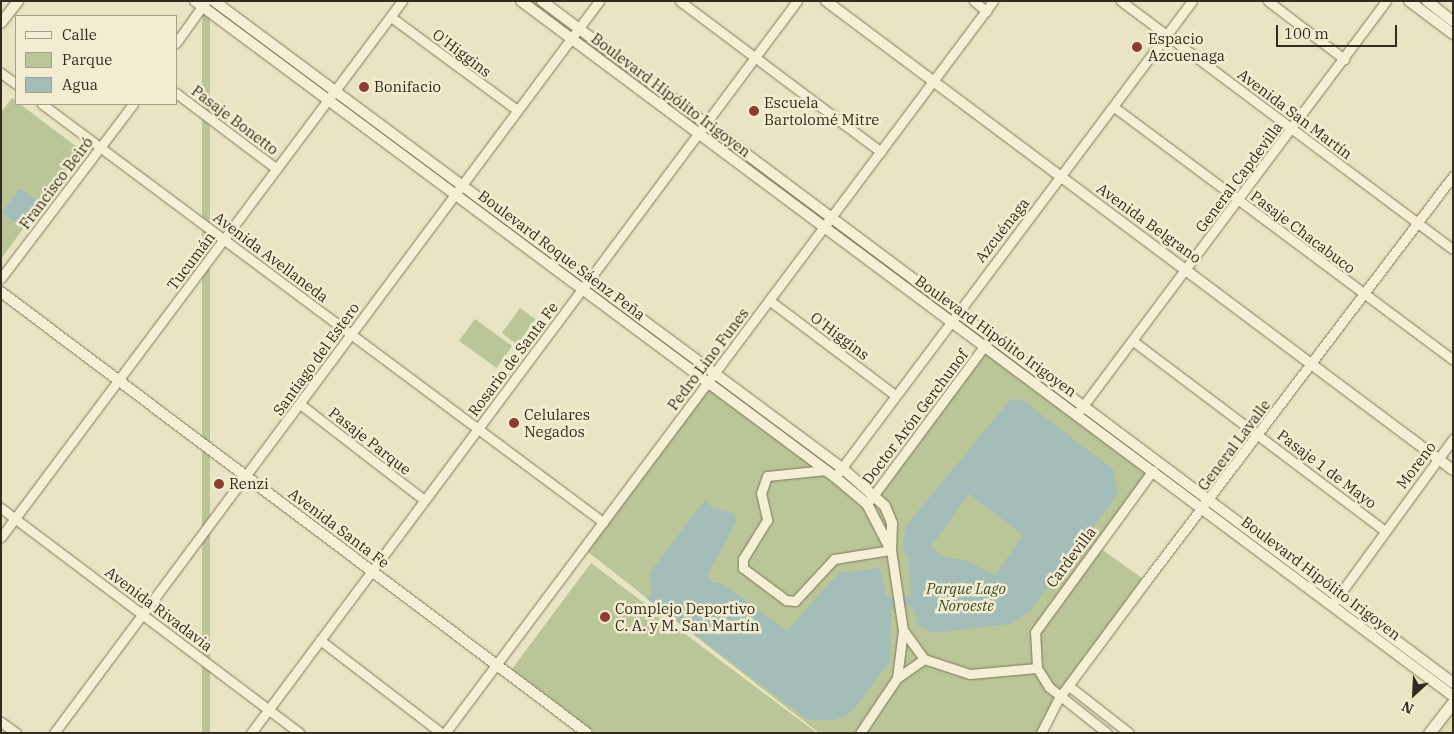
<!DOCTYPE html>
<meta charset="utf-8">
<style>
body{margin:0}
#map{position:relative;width:1454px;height:734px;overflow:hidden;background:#e9e4c3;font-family:"IBM Plex Serif",serif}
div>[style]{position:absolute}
.farmland>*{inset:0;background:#dedeb1}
.green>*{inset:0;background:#bac698;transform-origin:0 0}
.water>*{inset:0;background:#a5bdb9;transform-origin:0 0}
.roads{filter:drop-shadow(0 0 1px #82765c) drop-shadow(0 0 1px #82765c)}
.minor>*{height:9px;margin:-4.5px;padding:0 4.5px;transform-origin:4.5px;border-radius:4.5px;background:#f5f0d5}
.tertiary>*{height:10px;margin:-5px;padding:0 5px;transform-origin:5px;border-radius:5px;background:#f5f0d5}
.secondary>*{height:11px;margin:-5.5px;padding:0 5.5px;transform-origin:5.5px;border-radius:5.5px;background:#f5f0d5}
.dots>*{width:14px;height:14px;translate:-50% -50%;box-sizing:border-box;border:2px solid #f2edd2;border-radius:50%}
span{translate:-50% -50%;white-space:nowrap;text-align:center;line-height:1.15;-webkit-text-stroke:5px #f2edd2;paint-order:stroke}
.poi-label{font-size:15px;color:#332c1e}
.left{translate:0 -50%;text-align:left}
.street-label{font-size:15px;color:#332c1e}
.park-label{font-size:15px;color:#3e4e27;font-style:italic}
.frame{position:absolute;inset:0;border:2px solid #332c1e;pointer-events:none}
.legend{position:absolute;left:15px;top:15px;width:162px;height:90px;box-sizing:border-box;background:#f2edd2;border:1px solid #a6a08a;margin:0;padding:6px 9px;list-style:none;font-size:15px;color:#332c1e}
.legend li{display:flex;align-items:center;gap:10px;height:25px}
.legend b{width:25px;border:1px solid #a6a08a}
.north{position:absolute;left:1389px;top:669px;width:50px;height:50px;-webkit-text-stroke:4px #f2edd2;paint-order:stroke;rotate:205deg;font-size:14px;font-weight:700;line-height:20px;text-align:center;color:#332c1e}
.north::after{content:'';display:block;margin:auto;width:18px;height:22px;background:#332c1e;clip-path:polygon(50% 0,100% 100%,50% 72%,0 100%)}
.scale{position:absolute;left:1276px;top:25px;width:121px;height:22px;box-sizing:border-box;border:2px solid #332c1e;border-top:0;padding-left:6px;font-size:15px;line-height:18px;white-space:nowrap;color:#332c1e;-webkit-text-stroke:4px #f2edd2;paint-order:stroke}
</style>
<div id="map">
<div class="farmland">
<i style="clip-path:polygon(1453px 702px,1453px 733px,1429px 733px)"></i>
</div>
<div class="green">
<i style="left:202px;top:1px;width:8px;height:765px"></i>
<i style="clip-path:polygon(521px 1px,542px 1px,1453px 683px,1453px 696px,1153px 471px,1097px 546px,1146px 581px,1041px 733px,819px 733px,583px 548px,707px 383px,867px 504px,984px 347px)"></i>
<i style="clip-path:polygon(12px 98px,81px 150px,1px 259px,1px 112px)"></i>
<i style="left:520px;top:308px;width:19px;height:31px;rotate:36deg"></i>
<i style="left:475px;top:319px;width:46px;height:27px;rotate:36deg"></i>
<i style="clip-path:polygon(591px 563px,817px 733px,596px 733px,512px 669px)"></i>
</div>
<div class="water">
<i style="left:20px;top:188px;width:24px;height:31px;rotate:36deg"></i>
<i style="clip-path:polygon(evenodd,1021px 399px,1113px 469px,1118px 494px,1030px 611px,1011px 624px,933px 633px,918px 625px,912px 606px,891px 609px,890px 661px,852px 712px,835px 720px,808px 720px,646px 598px,651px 593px,650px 572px,705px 500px,713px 508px,734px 513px,736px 522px,708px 574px,712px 582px,723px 584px,787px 631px,838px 573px,880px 568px,887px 598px,911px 595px,908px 555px,903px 551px,905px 527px,1010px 400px,1021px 399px,969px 494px,1023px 535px,995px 575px,965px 560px,943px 557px,931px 547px,969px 494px)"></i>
</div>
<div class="roads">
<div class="minor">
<i style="left:680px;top:1px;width:251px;rotate:36.9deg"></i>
<i style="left:974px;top:1px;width:16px;rotate:40deg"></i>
<i style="left:1121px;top:1px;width:414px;rotate:36.8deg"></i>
<i style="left:1268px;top:1px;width:96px;rotate:37.3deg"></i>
<i style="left:391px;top:17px;width:157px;rotate:36.4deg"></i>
<i style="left:176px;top:43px;width:52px;rotate:-54.5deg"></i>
<i style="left:1px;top:73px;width:19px;rotate:36deg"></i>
<i style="left:176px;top:93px;width:126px;rotate:37deg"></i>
<i style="left:42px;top:104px;width:700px;rotate:36.69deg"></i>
<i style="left:1114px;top:107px;width:423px;rotate:36.7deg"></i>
<i style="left:1px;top:278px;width:218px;rotate:-52.8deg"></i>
<i style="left:769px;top:300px;width:158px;rotate:37deg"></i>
<i style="left:1133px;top:341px;width:314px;rotate:37deg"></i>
<i style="left:300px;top:404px;width:157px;rotate:37.7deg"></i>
<i style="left:1077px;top:414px;width:516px;rotate:-53.2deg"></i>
<i style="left:826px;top:470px;width:59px;rotate:174.2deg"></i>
<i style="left:767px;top:476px;width:18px;rotate:109deg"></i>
<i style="left:761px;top:493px;width:28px;rotate:77deg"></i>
<i style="left:767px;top:520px;width:46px;rotate:121.6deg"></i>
<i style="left:743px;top:559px;width:9px;rotate:90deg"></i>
<i style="left:743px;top:568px;width:54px;rotate:36.7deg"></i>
<i style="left:786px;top:600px;width:9px;rotate:6deg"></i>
<i style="left:795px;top:601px;width:57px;rotate:-47.1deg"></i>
<i style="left:834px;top:559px;width:58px;rotate:-9deg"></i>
<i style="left:891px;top:550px;width:81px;rotate:81.5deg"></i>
<i style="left:903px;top:630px;width:48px;rotate:97.1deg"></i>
<i style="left:835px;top:477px;width:595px;rotate:-53.13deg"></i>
<i style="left:870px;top:500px;width:193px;rotate:-53.4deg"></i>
<i style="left:1px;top:508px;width:374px;rotate:37deg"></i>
<i style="left:1px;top:537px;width:669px;rotate:-53.2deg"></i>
<i style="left:1334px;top:602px;width:202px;rotate:-53.9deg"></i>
<i style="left:903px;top:630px;width:36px;rotate:54deg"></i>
<i style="left:320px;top:640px;width:153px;rotate:37.5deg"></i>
<i style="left:1069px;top:686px;width:76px;rotate:38.1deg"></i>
<i style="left:1px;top:722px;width:19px;rotate:36deg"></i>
<i style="left:54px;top:733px;width:913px;rotate:-53.33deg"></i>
<i style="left:251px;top:733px;width:913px;rotate:-53.28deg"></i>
<i style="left:445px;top:733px;width:914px;rotate:-53.18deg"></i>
<i style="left:860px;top:733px;width:66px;rotate:-56.1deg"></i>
<i style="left:897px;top:678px;width:33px;rotate:-35deg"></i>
<i style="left:924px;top:659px;width:48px;rotate:18.1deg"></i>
<i style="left:970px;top:674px;width:67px;rotate:-5.1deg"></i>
<i style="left:1041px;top:733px;width:39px;rotate:-63deg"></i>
<i style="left:1059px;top:698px;width:146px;rotate:-53.4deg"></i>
<i style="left:1146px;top:581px;width:508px;rotate:-52.84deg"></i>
<i style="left:1107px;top:733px;width:74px;rotate:-141.6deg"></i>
<i style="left:1049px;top:687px;width:22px;rotate:-122deg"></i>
<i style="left:1037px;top:668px;width:36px;rotate:-93deg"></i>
<i style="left:1035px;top:632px;width:200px;rotate:-53.9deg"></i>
</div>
<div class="tertiary">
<i style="left:195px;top:1px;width:798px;rotate:36.64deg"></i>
<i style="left:835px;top:477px;width:42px;rotate:40.2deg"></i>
<i style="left:867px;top:504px;width:52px;rotate:62.4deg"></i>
<i style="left:214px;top:1px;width:783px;rotate:36.64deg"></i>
<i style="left:842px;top:468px;width:57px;rotate:41.5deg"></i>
<i style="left:885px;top:506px;width:18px;rotate:68deg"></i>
<i style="left:892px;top:523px;width:26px;rotate:92deg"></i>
<i style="left:521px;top:1px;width:1163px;rotate:36.71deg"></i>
<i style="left:542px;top:1px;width:1138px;rotate:36.82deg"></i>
<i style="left:826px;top:1px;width:783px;rotate:36.8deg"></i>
<i style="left:1409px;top:1px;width:55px;rotate:36.9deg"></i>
<i style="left:1427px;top:1px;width:33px;rotate:38deg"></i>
<i style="left:1px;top:23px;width:28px;rotate:-52deg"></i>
<i style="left:1px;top:292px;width:733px;rotate:36.96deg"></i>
</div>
<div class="secondary">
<i style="left:1429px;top:733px;width:39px;rotate:-52deg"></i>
</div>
</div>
<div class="dots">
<i style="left:1137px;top:47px;background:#8b3e31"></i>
<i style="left:364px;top:87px;background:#8b3e31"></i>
<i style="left:754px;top:111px;background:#8b3e31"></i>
<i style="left:514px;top:423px;background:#8b3e31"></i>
<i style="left:219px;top:484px;background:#8b3e31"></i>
<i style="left:605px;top:617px;background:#8b3e31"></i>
</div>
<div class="poi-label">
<span class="left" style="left:1148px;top:47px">Espacio<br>Azcuenaga</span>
<span class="left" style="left:374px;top:87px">Bonifacio</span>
<span class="left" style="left:764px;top:111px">Escuela<br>Bartolomé Mitre</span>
<span class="left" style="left:524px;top:423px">Celulares<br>Negados</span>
<span class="left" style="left:229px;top:484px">Renzi</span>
<span class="left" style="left:615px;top:617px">Complejo Deportivo<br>C. A. y M. San Martín</span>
</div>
<div class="street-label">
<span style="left:462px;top:53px;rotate:37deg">O'Higgins</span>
<span style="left:671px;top:95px;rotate:37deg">Boulevard Hipólito Irigoyen</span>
<span style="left:1295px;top:114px;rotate:37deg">Avenida San Martín</span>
<span style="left:235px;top:120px;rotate:37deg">Pasaje Bonetto</span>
<span style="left:1239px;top:177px;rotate:-53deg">General Capdevilla</span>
<span style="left:56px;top:183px;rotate:-53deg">Francisco Beiró</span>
<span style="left:1149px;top:223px;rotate:36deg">Avenida Belgrano</span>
<span style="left:1002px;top:230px;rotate:-52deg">Azcuénaga</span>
<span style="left:1303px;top:232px;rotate:37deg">Pasaje Chacabuco</span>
<span style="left:562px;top:255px;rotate:37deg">Boulevard Roque Sáenz Peña</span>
<span style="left:271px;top:257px;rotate:37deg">Avenida Avellaneda</span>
<span style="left:191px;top:261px;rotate:-53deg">Tucumán</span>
<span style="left:840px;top:336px;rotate:37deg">O'Higgins</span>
<span style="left:996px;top:336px;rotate:36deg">Boulevard Hipólito Irigoyen</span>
<span style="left:316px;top:359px;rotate:-54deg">Santiago del Estero</span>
<span style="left:513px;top:359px;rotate:-53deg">Rosario de Santa Fe</span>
<span style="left:708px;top:359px;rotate:-53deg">Pedro Lino Funes</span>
<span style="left:915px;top:417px;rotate:-53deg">Doctor Arón Gerchunof</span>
<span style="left:370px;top:441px;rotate:38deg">Pasaje Parque</span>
<span style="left:1234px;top:445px;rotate:-53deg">General Lavalle</span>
<span style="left:1416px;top:465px;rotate:-53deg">Moreno</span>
<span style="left:1327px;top:469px;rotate:37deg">Pasaje 1 de Mayo</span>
<span style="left:339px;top:528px;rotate:37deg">Avenida Santa Fe</span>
<span style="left:1071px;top:557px;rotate:-53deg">Cardevilla</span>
<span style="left:1321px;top:578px;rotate:37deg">Boulevard Hipólito Irigoyen</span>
<span style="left:159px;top:609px;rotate:37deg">Avenida Rivadavia</span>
</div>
<div class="park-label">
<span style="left:966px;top:597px">Parque Lago<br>Noroeste</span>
</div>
<div class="frame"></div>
<ul class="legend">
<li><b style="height:6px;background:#f5f0d5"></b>Calle</li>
<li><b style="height:14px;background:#bac698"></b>Parque</li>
<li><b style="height:14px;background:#a5bdb9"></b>Agua</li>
</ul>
<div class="north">N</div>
<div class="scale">100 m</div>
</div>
